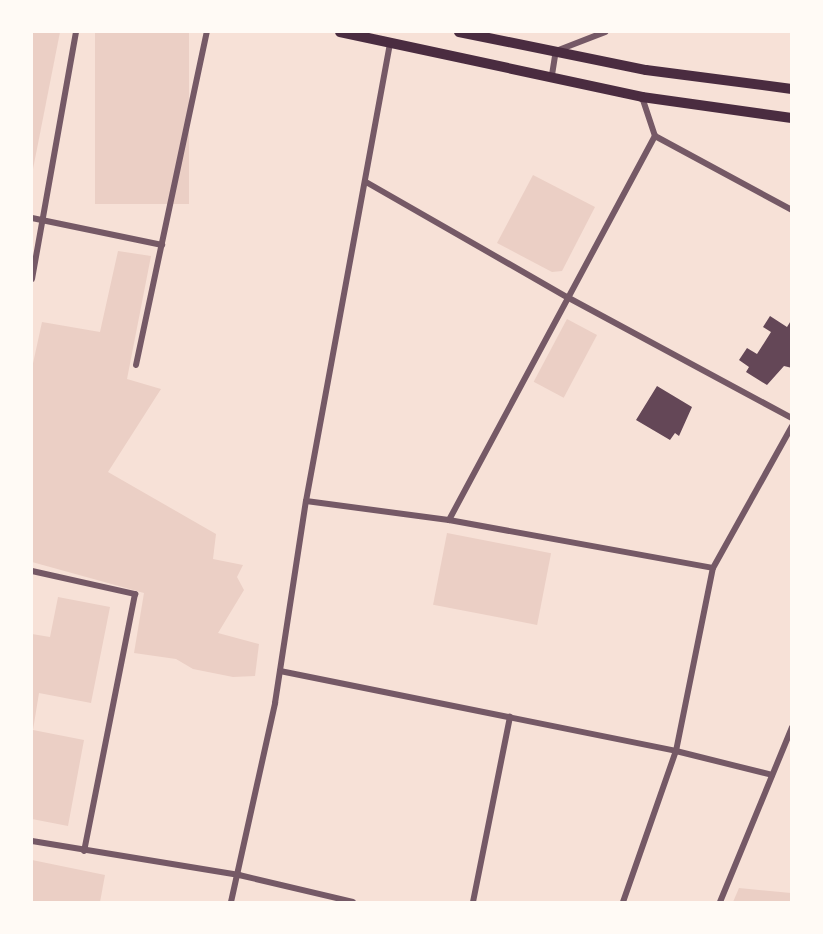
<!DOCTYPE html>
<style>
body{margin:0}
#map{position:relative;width:823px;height:934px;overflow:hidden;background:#f7e1d7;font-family:Jost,sans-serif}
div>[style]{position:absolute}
.green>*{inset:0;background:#ebcfc5;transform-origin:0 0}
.building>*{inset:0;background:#644757}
.minor>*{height:6px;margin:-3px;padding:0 3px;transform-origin:3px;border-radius:3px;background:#755966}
.secondary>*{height:10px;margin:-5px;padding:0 5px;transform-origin:5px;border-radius:5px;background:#4a2c40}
span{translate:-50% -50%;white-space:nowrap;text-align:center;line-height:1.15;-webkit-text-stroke:5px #fffaf5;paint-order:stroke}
.frame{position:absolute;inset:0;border:33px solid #fffaf5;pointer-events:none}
</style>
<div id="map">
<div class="green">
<i style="clip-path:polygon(32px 32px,60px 32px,32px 174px)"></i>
<i style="left:95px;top:32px;width:94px;height:172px"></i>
<i style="clip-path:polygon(533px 175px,595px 207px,562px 271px,552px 272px,497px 243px)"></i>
<i style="clip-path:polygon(118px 251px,151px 256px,127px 379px,161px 389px,108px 472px,216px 534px,213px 559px,243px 565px,237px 577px,244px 590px,218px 633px,259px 644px,255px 676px,233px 677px,193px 669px,176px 659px,134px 653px,144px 593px,32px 562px,32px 368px,42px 322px,100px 332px)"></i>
<i style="left:567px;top:319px;width:34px;height:71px;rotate:28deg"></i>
<i style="left:447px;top:533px;width:106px;height:73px;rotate:11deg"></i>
<i style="clip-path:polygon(58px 597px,110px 607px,91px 703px,39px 693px,33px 730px,84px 740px,68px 826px,32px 819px,32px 634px,50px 637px)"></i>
<i style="clip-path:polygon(32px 860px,105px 875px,100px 902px,32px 902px)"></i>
<i style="clip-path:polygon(739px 888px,791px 893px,791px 902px,733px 902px)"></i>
</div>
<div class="building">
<i style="clip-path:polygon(770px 316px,787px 327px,792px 319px,792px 368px,784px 366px,767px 385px,746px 372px,749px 367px,739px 360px,747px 348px,757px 354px,771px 332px,763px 327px)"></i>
<i style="clip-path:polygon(657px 386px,692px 407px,679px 436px,675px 433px,670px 440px,636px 420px)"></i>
</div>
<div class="minor">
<i style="left:552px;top:75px;width:24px;rotate:-81deg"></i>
<i style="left:556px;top:51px;width:53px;rotate:-21.2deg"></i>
<i style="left:642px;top:97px;width:41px;rotate:71.6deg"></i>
<i style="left:655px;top:136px;width:156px;rotate:28.4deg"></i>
<i style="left:366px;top:182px;width:232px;rotate:29.8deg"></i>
<i style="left:567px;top:297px;width:255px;rotate:28.3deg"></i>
<i style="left:32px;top:218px;width:133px;rotate:11.7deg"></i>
<i style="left:32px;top:279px;width:251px;rotate:-79.9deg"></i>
<i style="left:136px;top:365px;width:340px;rotate:-78deg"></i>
<i style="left:306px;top:501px;width:144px;rotate:7.6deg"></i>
<i style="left:449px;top:520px;width:268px;rotate:10.3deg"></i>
<i style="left:449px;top:520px;width:436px;rotate:-61.8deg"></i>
<i style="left:32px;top:571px;width:106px;rotate:12.6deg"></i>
<i style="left:135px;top:594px;width:262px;rotate:101.2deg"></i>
<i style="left:280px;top:671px;width:404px;rotate:11.4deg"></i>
<i style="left:676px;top:751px;width:99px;rotate:14deg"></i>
<i style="left:32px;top:841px;width:210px;rotate:9.3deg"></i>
<i style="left:239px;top:875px;width:117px;rotate:13.3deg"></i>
<i style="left:231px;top:902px;width:204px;rotate:-77.5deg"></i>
<i style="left:275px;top:703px;width:204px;rotate:-81.3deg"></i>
<i style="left:306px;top:501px;width:467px;rotate:-79.6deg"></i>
<i style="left:473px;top:902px;width:189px;rotate:-78.7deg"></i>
<i style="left:623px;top:902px;width:160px;rotate:-70.7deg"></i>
<i style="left:676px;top:751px;width:187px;rotate:-78.6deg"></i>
<i style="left:713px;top:568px;width:162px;rotate:-60.9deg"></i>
<i style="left:720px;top:902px;width:189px;rotate:-67.6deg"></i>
</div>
<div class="secondary">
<i style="left:340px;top:32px;width:309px;rotate:12.1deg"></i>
<i style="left:642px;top:97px;width:151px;rotate:8deg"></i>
<i style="left:459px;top:32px;width:191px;rotate:11.5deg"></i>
<i style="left:646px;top:70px;width:147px;rotate:7.4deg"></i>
</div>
<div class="frame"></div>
</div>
